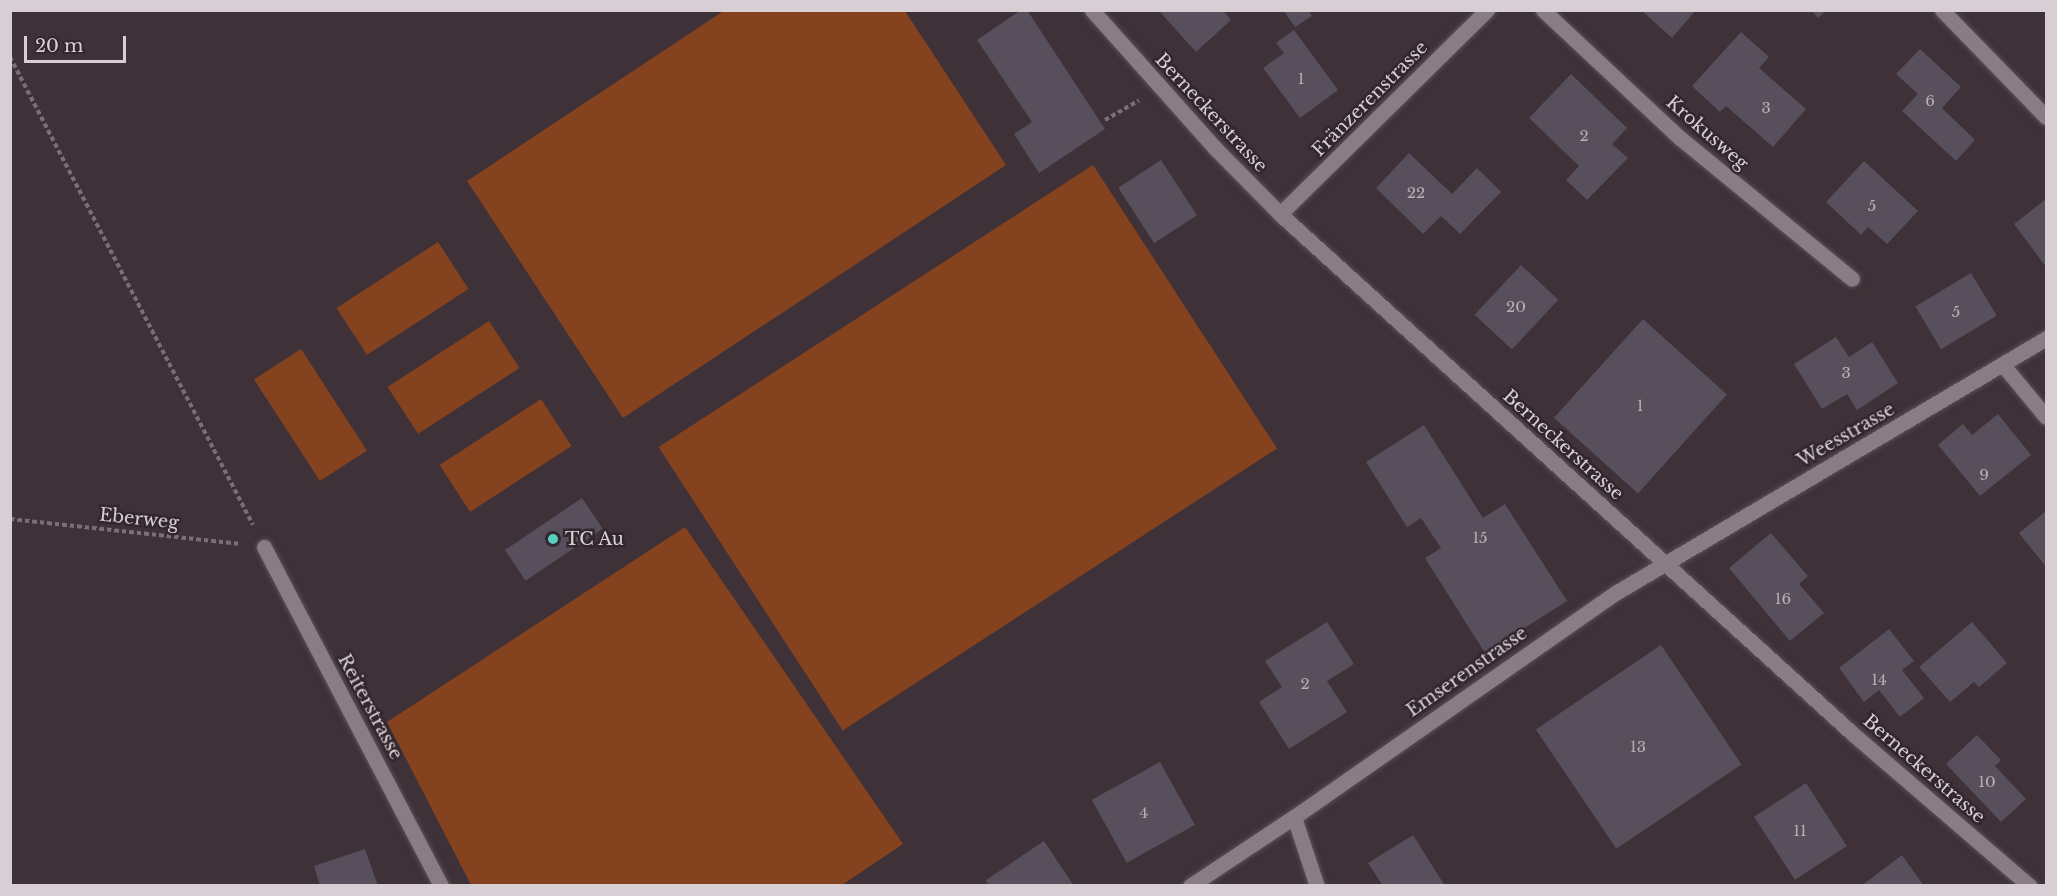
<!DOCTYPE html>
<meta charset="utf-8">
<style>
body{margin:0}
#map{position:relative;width:2057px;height:896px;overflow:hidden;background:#3e3138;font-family:"Libre Baskerville",serif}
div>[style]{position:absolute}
.green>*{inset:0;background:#85421f;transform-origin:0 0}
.building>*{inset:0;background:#574f5c;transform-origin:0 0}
.path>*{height:4px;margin-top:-2px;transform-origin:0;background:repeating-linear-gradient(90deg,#7b6f76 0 4.5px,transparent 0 7.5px)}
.roads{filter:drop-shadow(0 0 2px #5a5056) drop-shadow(0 0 2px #5a5056)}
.lane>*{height:15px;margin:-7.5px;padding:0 7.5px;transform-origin:7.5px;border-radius:7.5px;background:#8a7c84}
.street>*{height:15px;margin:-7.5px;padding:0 7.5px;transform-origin:7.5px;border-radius:7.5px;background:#8a7c84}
.secondary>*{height:15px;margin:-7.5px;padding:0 7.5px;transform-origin:7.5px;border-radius:7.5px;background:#8a7c84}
.dots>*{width:16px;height:16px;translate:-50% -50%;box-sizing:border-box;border:3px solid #33272e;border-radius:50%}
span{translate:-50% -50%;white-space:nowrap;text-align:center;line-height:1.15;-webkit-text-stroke:5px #33272e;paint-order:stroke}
.number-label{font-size:15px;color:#b8afb6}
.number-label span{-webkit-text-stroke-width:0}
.street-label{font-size:18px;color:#d8cfd4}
.poi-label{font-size:18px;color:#d8cfd4}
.left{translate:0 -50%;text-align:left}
.frame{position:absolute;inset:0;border:12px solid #d8cfd4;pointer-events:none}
.scale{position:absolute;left:24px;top:36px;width:102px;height:27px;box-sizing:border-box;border:3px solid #d8cfd4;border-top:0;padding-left:8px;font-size:18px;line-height:21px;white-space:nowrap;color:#d8cfd4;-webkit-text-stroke:4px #33272e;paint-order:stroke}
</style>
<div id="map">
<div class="green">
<i style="clip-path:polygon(725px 10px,905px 11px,1006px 165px,623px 418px,467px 181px)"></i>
<i style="left:1093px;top:165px;width:338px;height:518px;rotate:57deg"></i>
<i style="left:438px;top:242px;width:56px;height:121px;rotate:57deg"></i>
<i style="left:489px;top:321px;width:56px;height:121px;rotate:57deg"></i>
<i style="left:301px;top:349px;width:121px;height:56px;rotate:57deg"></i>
<i style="left:541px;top:399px;width:56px;height:121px;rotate:57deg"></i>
<i style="clip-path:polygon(685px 527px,903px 844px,842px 885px,471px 885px,387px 722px)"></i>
</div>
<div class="building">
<i style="clip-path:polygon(1021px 10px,1027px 10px,1105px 129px,1039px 173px,1014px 134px,1032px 122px,977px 40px)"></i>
<i style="clip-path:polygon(1158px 10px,1223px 10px,1231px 20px,1196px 52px)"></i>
<i style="clip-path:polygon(1283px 10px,1308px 10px,1312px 16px,1295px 27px)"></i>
<i style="clip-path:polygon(1641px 10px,1696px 10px,1672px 38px)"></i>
<i style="clip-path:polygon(1811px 10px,1827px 10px,1818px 18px)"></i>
<i style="clip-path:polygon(1294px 30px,1338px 90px,1300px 118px,1263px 68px,1284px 53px,1276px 43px)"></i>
<i style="clip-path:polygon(1741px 32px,1769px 57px,1759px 68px,1806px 109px,1773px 147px,1726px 106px,1720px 112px,1692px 86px)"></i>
<i style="clip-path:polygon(1920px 49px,1961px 87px,1942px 108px,1975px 140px,1956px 161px,1902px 111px,1918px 94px,1896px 74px)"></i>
<i style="clip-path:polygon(1571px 74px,1627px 128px,1612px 144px,1628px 158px,1587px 200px,1566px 180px,1579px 166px,1529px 118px)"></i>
<i style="clip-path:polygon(1409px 153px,1452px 194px,1477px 168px,1501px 192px,1460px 234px,1441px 216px,1423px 234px,1376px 188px)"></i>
<i style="left:1161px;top:160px;width:66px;height:51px;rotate:57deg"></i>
<i style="clip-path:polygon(1864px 161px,1918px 211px,1887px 244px,1868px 227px,1861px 235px,1826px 202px)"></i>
<i style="clip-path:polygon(2046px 199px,2046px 267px,2014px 224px)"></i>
<i style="left:1521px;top:265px;width:51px;height:68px;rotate:43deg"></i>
<i style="left:1971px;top:273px;width:50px;height:65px;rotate:59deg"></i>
<i style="left:1643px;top:319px;width:113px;height:133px;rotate:42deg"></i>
<i style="clip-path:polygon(1836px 337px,1849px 357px,1872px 342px,1898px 383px,1857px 410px,1847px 394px,1822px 409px,1794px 364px)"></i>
<i style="clip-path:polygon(1998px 414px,2031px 455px,1980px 496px,1938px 445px,1963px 424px,1972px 435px)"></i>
<i style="clip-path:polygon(1424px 425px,1483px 518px,1505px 504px,1567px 601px,1485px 653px,1425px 558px,1441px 548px,1421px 518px,1407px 527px,1366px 462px)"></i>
<i style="left:582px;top:498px;width:37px;height:93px;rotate:56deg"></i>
<i style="clip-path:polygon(2046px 511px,2046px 567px,2019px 533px)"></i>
<i style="clip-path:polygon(1771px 533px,1808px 576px,1799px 584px,1824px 613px,1790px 641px,1729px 568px)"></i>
<i style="clip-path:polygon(1327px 622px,1354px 664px,1327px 681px,1347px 712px,1289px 749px,1259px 702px,1282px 687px,1265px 661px)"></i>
<i style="clip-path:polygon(1972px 622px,2007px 663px,1979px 687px,1974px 682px,1950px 702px,1919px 667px)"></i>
<i style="clip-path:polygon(1889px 629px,1914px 661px,1902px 670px,1924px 698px,1900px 717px,1879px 690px,1864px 702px,1839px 668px)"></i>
<i style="left:1661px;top:645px;width:144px;height:151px;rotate:56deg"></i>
<i style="clip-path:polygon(1977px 735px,2001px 760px,1995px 766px,2026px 799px,2001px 822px,1946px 764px)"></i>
<i style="left:1160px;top:762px;width:72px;height:78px;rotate:61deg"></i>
<i style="left:1806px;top:783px;width:75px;height:62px;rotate:57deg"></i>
<i style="clip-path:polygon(1413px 835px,1445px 886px,1383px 886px,1368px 863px)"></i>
<i style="clip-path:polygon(1044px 841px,1074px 886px,989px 886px,986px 880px)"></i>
<i style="clip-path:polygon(365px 849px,378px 886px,320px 886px,314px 866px)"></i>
<i style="clip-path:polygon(1902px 855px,1924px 886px,1861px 886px)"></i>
</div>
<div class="path">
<i style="left:10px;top:57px;width:527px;rotate:62.56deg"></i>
<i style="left:1105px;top:120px;width:39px;rotate:-30deg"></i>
<i style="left:10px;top:519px;width:230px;rotate:6.2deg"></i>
</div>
<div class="roads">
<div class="lane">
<i style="left:1294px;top:817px;width:73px;rotate:71.6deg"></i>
</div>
<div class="street">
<i style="left:1543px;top:10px;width:187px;rotate:43.1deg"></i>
<i style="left:1680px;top:138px;width:222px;rotate:39.3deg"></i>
<i style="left:1942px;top:10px;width:149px;rotate:45.8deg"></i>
<i style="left:1280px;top:214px;width:291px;rotate:-44.6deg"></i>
<i style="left:2003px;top:365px;width:67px;rotate:50.4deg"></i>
<i style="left:264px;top:547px;width:382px;rotate:62.4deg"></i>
<i style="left:1190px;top:886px;width:125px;rotate:-33.6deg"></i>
<i style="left:1294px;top:817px;width:394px;rotate:-34.9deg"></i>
<i style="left:1617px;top:592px;width:499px;rotate:-30.6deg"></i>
</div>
<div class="secondary">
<i style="left:1092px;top:10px;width:185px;rotate:48.3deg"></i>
<i style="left:1215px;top:148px;width:93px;rotate:45.4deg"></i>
<i style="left:1280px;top:214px;width:774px;rotate:42.22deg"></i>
<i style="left:1853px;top:734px;width:233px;rotate:40.7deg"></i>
</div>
</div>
<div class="dots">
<i style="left:553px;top:539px;background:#58cec0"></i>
</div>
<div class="number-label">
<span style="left:1301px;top:79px">1</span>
<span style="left:1930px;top:101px">6</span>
<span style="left:1766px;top:108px">3</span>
<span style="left:1584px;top:136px">2</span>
<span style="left:1416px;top:193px">22</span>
<span style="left:1872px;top:206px">5</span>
<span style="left:1516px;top:307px">20</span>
<span style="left:1956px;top:312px">5</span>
<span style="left:1846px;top:373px">3</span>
<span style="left:1640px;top:406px">1</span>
<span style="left:1984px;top:475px">9</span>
<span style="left:1480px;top:538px">15</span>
<span style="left:1783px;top:599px">16</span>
<span style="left:1879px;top:680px">14</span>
<span style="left:1305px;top:684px">2</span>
<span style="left:1638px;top:747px">13</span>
<span style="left:1987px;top:782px">10</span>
<span style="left:1144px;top:813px">4</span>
<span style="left:1800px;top:831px">11</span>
</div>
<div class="street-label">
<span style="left:1370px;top:99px;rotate:-45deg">Fränzerenstrasse</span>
<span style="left:1211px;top:113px;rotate:47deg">Berneckerstrasse</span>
<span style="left:1707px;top:133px;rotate:41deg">Krokusweg</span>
<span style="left:1846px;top:435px;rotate:-30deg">Weesstrasse</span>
<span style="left:1563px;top:445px;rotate:42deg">Berneckerstrasse</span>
<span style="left:139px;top:519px;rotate:6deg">Eberweg</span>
<span style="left:1467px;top:672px;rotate:-35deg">Emserenstrasse</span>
<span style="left:370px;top:707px;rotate:62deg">Reiterstrasse</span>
<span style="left:1924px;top:769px;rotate:41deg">Berneckerstrasse</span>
</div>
<div class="poi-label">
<span class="left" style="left:565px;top:539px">TC Au</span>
</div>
<div class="frame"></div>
<div class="scale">20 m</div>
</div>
